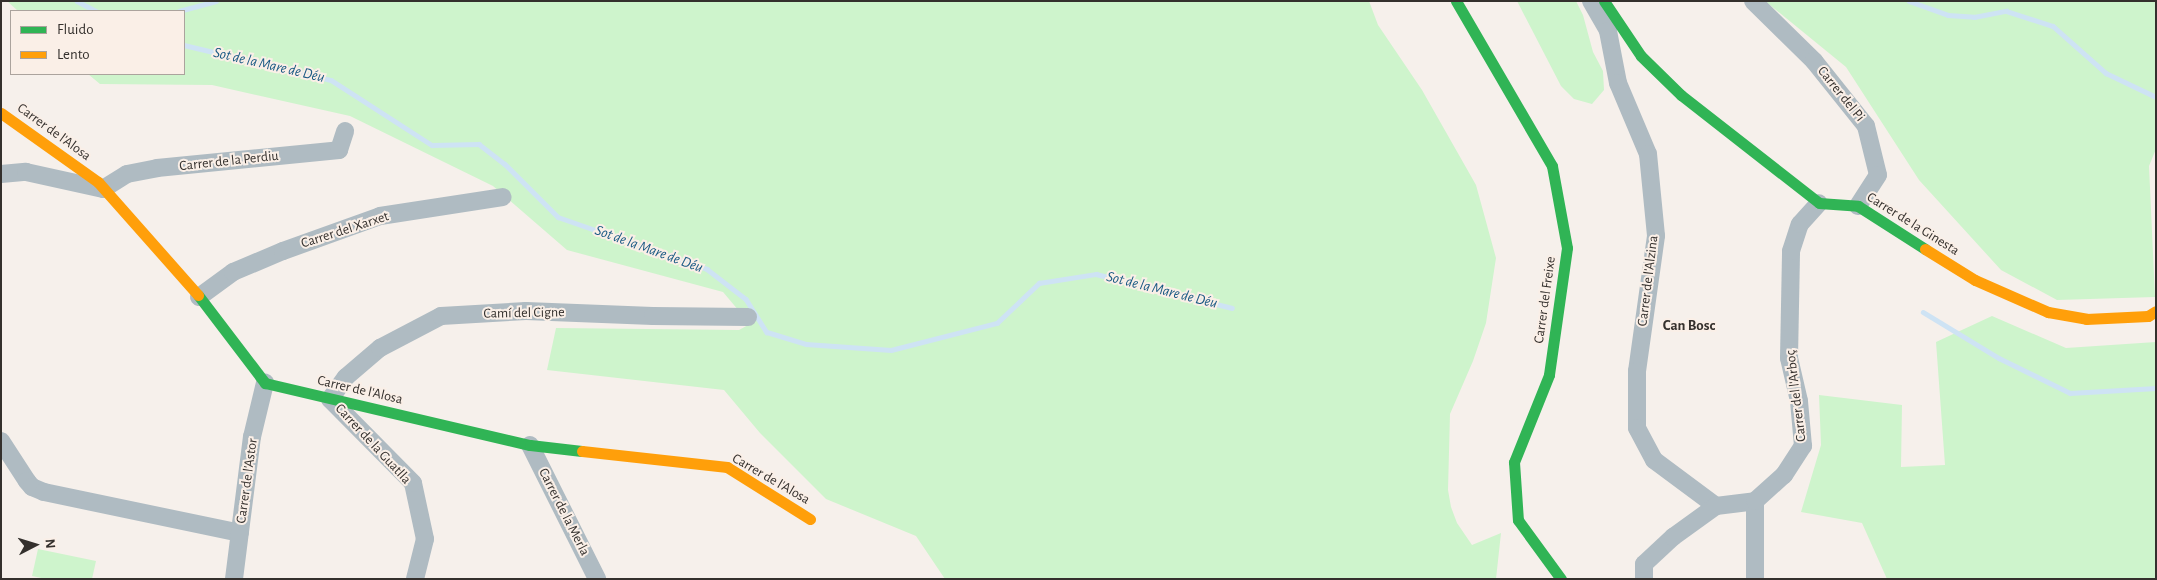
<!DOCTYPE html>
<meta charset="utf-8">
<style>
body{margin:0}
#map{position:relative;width:2157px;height:580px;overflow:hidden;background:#f6f0eb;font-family:"Alegreya Sans",sans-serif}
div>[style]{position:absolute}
.green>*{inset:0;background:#cef4cc}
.stream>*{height:4.5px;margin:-2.25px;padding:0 2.25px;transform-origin:2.25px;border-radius:2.25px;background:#cee3f4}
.street>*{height:18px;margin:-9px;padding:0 9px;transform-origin:9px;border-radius:9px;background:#afbbc2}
.fast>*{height:11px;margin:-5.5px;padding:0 5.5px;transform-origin:5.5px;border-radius:5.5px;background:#30b455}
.slow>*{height:11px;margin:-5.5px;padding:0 5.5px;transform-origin:5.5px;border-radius:5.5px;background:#ff9f0a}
span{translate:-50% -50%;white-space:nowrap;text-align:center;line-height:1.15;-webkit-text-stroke:4px #faefe7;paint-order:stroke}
.street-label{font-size:14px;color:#34302d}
.water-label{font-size:15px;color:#1a5a84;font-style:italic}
.neighbourhood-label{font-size:15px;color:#34302d;font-weight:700}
.frame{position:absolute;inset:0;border:2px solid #34302d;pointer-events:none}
.legend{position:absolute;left:10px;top:10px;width:175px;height:65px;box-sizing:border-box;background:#faefe7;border:1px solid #aba39d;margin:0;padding:6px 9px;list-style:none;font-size:15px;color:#34302d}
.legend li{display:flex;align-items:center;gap:10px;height:25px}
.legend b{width:25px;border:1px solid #aba39d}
.north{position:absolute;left:10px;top:520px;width:50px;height:50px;-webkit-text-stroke:4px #faefe7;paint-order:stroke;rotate:85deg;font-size:14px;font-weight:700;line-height:20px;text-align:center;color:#34302d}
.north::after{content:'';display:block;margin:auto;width:18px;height:22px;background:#34302d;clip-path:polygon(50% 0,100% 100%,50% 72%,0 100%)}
</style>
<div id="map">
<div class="green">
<i style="clip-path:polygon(7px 1px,1369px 1px,1378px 25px,1422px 90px,1476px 185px,1496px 258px,1486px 323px,1473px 361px,1450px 414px,1448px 490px,1451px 507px,1457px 523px,1472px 545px,1501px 533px,1496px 579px,945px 579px,916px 536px,826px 499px,760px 433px,724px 390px,547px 370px,556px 328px,739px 330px,750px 324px,723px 292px,567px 250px,493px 186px,350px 116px,212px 85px,100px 84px,88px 74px,184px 74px,184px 11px,18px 11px)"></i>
<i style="clip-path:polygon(1517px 1px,1576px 1px,1583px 15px,1593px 52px,1603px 71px,1604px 90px,1592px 104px,1574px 99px,1561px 86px)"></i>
<i style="clip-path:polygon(1765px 1px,2156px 1px,2156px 149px,2149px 166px,2155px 297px,2057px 300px,2001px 270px,1919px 180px,1846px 67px)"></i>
<i style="clip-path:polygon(1992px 316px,2066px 348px,2156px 342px,2156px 579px,1887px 579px,1862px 523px,1801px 512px,1821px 445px,1819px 395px,1902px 405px,1901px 467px,1945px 465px,1936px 342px)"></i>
<i style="clip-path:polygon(38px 549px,96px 561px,92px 579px,46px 579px,32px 576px)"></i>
</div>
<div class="stream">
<i style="left:77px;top:1px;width:21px;rotate:28deg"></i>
<i style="left:1909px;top:1px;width:41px;rotate:19.7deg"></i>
<i style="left:1948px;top:15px;width:26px;rotate:4deg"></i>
<i style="left:1974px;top:17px;width:33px;rotate:-11deg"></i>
<i style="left:2006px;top:11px;width:49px;rotate:17.7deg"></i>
<i style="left:2053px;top:26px;width:71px;rotate:41.6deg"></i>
<i style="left:2106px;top:73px;width:55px;rotate:25.6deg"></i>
<i style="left:179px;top:11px;width:38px;rotate:-15deg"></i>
<i style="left:184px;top:45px;width:151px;rotate:13.4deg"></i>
<i style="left:331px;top:80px;width:120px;rotate:32.8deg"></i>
<i style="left:432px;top:145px;width:47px;rotate:-1.2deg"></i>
<i style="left:479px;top:144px;width:33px;rotate:38deg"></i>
<i style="left:505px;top:164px;width:75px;rotate:45deg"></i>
<i style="left:558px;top:217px;width:158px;rotate:19.2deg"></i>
<i style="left:707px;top:269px;width:49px;rotate:37.6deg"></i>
<i style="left:746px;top:299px;width:39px;rotate:58deg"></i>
<i style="left:767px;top:332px;width:41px;rotate:17.1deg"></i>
<i style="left:806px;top:344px;width:85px;rotate:4deg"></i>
<i style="left:891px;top:350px;width:109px;rotate:-14.3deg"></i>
<i style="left:997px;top:323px;width:58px;rotate:-43.6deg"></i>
<i style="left:1039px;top:283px;width:58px;rotate:-9deg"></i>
<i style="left:1096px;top:274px;width:140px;rotate:14deg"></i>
<i style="left:1923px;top:312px;width:89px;rotate:31.2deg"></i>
<i style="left:1999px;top:358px;width:79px;rotate:26.2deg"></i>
<i style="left:2070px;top:393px;width:86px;rotate:-3.3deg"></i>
</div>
<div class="street">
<i style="left:1591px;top:1px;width:34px;rotate:60deg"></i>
<i style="left:1608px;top:31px;width:53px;rotate:79.1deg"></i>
<i style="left:1618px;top:83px;width:77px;rotate:67.1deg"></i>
<i style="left:1648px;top:154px;width:82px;rotate:84.4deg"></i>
<i style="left:1656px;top:236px;width:136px;rotate:98deg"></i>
<i style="left:1637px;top:371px;width:57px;rotate:90deg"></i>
<i style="left:1637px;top:428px;width:36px;rotate:62deg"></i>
<i style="left:1654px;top:460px;width:77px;rotate:36.6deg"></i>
<i style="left:1753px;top:1px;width:86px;rotate:44.5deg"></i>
<i style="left:1814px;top:61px;width:83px;rotate:51.3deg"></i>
<i style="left:1866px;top:126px;width:50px;rotate:76.2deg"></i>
<i style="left:1878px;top:175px;width:37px;rotate:123deg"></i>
<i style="left:1px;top:174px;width:25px;rotate:-5deg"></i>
<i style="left:26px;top:172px;width:79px;rotate:12.4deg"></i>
<i style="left:103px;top:189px;width:28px;rotate:-32deg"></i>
<i style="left:127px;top:174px;width:31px;rotate:-11deg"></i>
<i style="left:157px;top:168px;width:183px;rotate:-5.6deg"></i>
<i style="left:339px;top:150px;width:20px;rotate:-72deg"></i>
<i style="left:199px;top:297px;width:42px;rotate:-36.3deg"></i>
<i style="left:233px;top:272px;width:54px;rotate:-22.8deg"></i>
<i style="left:283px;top:251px;width:103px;rotate:-19.8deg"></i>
<i style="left:380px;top:216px;width:124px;rotate:-8.8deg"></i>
<i style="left:1px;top:441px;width:48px;rotate:57deg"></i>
<i style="left:27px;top:481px;width:8px;rotate:50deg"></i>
<i style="left:32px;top:487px;width:13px;rotate:23deg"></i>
<i style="left:44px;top:492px;width:200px;rotate:11.8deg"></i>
<i style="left:530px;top:445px;width:150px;rotate:63.4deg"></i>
<i style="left:234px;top:579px;width:143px;rotate:-82.8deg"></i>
<i style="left:252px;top:437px;width:56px;rotate:-76.5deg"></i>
<i style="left:415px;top:579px;width:41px;rotate:-76deg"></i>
<i style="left:425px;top:539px;width:57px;rotate:-102.1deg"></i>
<i style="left:413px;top:483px;width:118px;rotate:-134.7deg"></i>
<i style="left:330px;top:399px;width:27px;rotate:-54deg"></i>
<i style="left:346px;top:377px;width:45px;rotate:-40.5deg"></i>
<i style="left:380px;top:348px;width:69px;rotate:-27.7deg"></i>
<i style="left:441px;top:316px;width:85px;rotate:-3.4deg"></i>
<i style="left:526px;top:311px;width:127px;rotate:2.3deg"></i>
<i style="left:653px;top:316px;width:95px;rotate:0.6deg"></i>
<i style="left:1644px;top:579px;width:15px;rotate:-90deg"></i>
<i style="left:1644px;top:564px;width:40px;rotate:-43deg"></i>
<i style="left:1673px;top:537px;width:53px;rotate:-35.8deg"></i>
<i style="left:1716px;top:506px;width:39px;rotate:-7deg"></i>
<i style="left:1755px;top:579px;width:78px;rotate:-90deg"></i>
<i style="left:1755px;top:501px;width:39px;rotate:-42deg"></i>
<i style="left:1784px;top:475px;width:35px;rotate:-57deg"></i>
<i style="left:1803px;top:446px;width:45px;rotate:-95.1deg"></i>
<i style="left:1799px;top:401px;width:44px;rotate:-103.1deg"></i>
<i style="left:1789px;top:358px;width:107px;rotate:-88.9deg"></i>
<i style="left:1791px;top:251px;width:28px;rotate:-72deg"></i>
<i style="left:1800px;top:224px;width:28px;rotate:-48deg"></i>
</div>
<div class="fast">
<i style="left:1456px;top:1px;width:191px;rotate:59.8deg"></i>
<i style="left:1552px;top:166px;width:83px;rotate:79.6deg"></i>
<i style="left:1567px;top:248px;width:128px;rotate:98.1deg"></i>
<i style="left:1549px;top:375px;width:94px;rotate:111.9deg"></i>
<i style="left:1514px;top:462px;width:58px;rotate:86.1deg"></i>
<i style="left:1518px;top:520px;width:73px;rotate:53.9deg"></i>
<i style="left:1604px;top:1px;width:66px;rotate:56.1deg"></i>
<i style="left:1641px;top:56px;width:56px;rotate:44.3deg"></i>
<i style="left:1681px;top:95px;width:175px;rotate:38deg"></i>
<i style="left:1819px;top:203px;width:39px;rotate:4deg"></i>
<i style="left:1858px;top:206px;width:80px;rotate:32.7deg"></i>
<i style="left:198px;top:295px;width:111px;rotate:52.7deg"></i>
<i style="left:265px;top:383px;width:272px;rotate:13.2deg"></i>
<i style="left:530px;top:445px;width:52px;rotate:6.6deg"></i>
</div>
<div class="slow">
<i style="left:1px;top:113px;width:119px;rotate:35.4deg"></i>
<i style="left:98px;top:182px;width:151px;rotate:48.5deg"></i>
<i style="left:1925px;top:249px;width:59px;rotate:31.8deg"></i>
<i style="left:1975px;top:280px;width:80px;rotate:23.7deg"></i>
<i style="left:2048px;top:312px;width:39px;rotate:10deg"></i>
<i style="left:2086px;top:319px;width:62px;rotate:-2.8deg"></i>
<i style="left:2148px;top:316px;width:9px;rotate:-32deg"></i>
<i style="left:582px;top:451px;width:146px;rotate:6.3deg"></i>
<i style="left:727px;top:467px;width:98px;rotate:32.1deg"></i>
</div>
<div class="street-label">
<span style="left:1841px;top:94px;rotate:51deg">Carrer del Pi</span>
<span style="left:54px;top:132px;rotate:36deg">Carrer de l'Alosa</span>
<span style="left:229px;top:161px;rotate:-6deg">Carrer de la Perdiu</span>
<span style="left:1913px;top:224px;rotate:32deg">Carrer de la Ginesta</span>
<span style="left:345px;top:230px;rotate:-18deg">Carrer del Xarxet</span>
<span style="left:1648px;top:281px;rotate:-83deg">Carrer de l'Alzina</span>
<span style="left:1545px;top:300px;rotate:-82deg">Carrer del Freixe</span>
<span style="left:524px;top:313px;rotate:-1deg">Camí del Cigne</span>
<span style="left:360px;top:390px;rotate:13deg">Carrer de l'Alosa</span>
<span style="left:1796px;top:396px;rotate:-97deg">Carrer del l'Arboç</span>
<span style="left:373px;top:444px;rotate:47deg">Carrer de la Guatlla</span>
<span style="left:771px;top:479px;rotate:30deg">Carrer de l'Alosa</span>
<span style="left:247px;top:481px;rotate:-82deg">Carrer de l'Astor</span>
<span style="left:564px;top:512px;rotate:63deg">Carrer de la Merla</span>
</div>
<div class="water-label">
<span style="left:269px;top:65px;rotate:13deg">Sot de la Mare de Déu</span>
<span style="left:649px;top:249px;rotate:20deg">Sot de la Mare de Déu</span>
<span style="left:1162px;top:290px;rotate:14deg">Sot de la Mare de Déu</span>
</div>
<div class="neighbourhood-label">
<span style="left:1689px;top:326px">Can Bosc</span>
</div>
<div class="frame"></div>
<ul class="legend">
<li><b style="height:6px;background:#30b455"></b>Fluido</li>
<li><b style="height:6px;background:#ff9f0a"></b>Lento</li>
</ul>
<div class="north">N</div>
</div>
